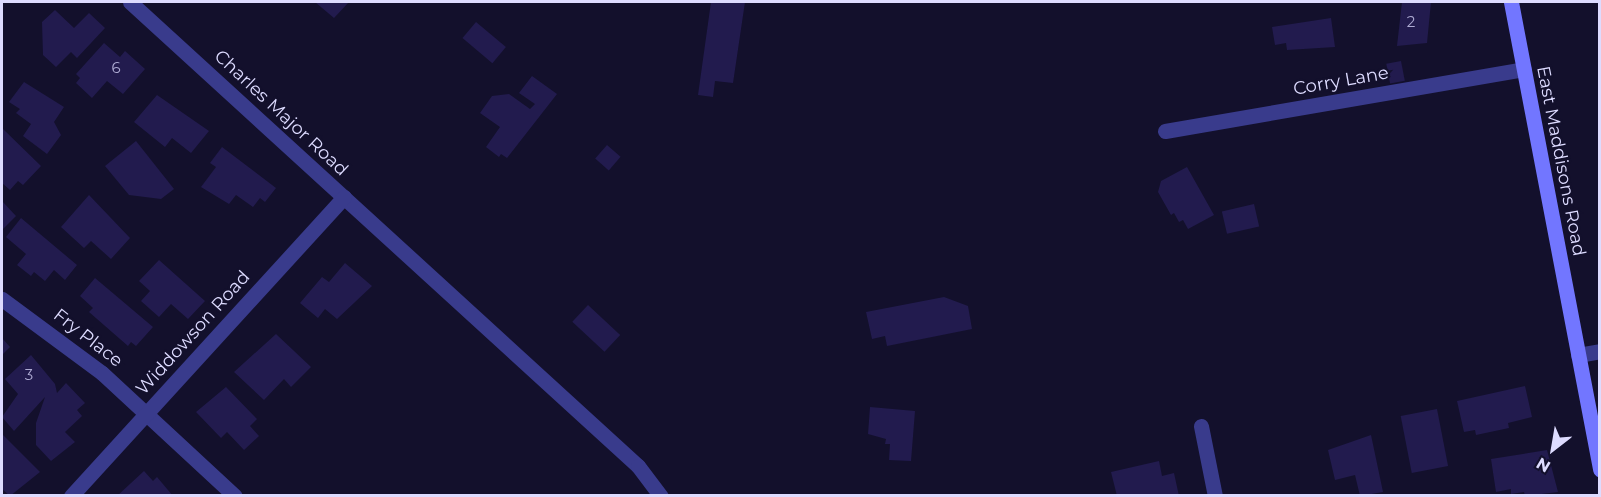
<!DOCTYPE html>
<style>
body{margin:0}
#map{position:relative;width:1601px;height:497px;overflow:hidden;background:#13102c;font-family:Montserrat,sans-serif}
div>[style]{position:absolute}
.building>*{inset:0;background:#221b4e;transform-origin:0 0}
.street>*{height:15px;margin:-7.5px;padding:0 7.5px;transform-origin:7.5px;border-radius:7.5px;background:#393b8c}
.secondary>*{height:15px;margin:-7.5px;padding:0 7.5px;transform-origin:7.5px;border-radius:7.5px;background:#7276ff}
span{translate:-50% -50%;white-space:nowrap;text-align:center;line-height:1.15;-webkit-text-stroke:4.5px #13102c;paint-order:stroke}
.number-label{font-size:15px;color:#aeabd3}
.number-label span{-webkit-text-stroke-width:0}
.street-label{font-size:18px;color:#dddbff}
.frame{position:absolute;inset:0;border:3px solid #dddbff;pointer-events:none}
.north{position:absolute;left:1523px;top:419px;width:60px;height:60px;-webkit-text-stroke:4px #13102c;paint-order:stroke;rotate:211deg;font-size:16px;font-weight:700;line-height:24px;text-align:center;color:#dddbff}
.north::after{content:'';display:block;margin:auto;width:21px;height:27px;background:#dddbff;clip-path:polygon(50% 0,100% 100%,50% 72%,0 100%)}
</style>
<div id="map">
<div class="building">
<i style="clip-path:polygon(315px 2px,349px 2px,334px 18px)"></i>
<i style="clip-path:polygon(711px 2px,745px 2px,733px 83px,715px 81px,713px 97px,698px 95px)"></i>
<i style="clip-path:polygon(1402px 2px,1431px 2px,1427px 43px,1397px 46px)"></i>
<i style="clip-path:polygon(55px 10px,74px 28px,89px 13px,105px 28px,77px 58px,71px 52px,56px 67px,43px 55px,42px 22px)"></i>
<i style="clip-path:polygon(1331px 18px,1335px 47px,1287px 50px,1286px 43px,1275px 45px,1272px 27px)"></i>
<i style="left:476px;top:22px;width:39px;height:21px;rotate:40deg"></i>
<i style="clip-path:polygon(104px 43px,120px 57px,125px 51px,145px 69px,123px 94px,107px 81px,92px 98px,76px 83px,80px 78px,76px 74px)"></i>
<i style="left:1401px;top:61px;width:20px;height:15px;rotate:79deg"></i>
<i style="clip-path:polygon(532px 76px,557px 94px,507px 158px,501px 154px,499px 157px,486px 147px,500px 127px,480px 113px,492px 96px,509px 94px,530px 109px,535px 104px,519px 93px)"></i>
<i style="clip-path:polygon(24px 82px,64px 107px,54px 122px,61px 135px,47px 154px,23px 136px,31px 124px,16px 113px,20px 109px,9px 102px)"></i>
<i style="clip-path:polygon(157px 95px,209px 131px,191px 153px,172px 138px,165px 147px,134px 122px)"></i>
<i style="clip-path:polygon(2px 128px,41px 166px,23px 185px,18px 181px,10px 190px,2px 183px)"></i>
<i style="clip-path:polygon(136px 141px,174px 189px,161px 199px,129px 195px,105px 166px)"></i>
<i style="left:607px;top:145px;width:18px;height:18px;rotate:41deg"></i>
<i style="clip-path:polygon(222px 147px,276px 188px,265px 202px,260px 198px,253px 207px,236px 195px,229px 204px,201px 187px,216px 167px,210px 163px)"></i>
<i style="clip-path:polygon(1187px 167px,1214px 215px,1188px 229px,1183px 220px,1179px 222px,1174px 213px,1171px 215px,1158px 192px,1161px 181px)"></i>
<i style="clip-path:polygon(89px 195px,130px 238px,111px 259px,91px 241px,84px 248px,61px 227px)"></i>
<i style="clip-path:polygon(2px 201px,16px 216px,2px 230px)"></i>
<i style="left:1254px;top:204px;width:23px;height:33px;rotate:77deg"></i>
<i style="clip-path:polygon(21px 218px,77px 265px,65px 280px,54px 270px,45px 281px,34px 272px,31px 276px,17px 265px,26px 254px,6px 237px)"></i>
<i style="clip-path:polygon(159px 260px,205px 301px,188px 319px,171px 304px,159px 317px,141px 301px,150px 291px,139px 281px)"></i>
<i style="clip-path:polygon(345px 263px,372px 286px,337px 319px,325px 309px,318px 318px,300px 303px,322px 277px,329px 282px)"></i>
<i style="clip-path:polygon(95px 278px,153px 327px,136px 346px,131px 342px,128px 346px,89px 312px,93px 308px,80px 296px)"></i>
<i style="clip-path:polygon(944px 297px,968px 306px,972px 329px,887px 346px,885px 336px,872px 339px,866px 312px)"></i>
<i style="left:588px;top:305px;width:44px;height:23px;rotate:43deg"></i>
<i style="clip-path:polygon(276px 334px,311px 367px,291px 387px,284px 379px,264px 400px,234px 372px)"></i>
<i style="clip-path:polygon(2px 338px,10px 347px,2px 355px)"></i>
<i style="clip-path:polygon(31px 355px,55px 384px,57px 393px,66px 383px,85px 403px,77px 410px,82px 416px,65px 432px,75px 442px,51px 461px,36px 445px,36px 423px,45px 397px,14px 431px,2px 417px,18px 394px,5px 379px)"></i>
<i style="clip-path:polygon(1525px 386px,1532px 417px,1508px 423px,1509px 428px,1476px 435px,1475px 430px,1464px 432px,1457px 401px)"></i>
<i style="clip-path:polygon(226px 387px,257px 419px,250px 426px,259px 436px,244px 450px,227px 432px,221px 438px,196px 412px)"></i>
<i style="clip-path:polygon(870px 407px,915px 411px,911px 461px,889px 460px,890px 444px,885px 444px,886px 439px,868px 434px)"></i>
<i style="left:1437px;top:409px;width:58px;height:37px;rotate:79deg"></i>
<i style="clip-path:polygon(2px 434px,40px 472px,10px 496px,2px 489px)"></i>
<i style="clip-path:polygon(1371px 435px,1383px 492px,1360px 496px,1355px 475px,1335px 480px,1328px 450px)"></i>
<i style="clip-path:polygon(1547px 450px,1558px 492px,1525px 496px,1524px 492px,1511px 494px,1511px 489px,1496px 492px,1491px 459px)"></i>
<i style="clip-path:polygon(1159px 461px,1162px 476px,1174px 473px,1179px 496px,1117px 496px,1111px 472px)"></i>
<i style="clip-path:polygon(144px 471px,153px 481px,157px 477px,173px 496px,117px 496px)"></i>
</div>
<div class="street">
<i style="left:130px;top:2px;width:688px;rotate:42.41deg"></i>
<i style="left:638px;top:466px;width:38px;rotate:53deg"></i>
<i style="left:1165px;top:131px;width:364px;rotate:-9.8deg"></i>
<i style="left:2px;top:299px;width:124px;rotate:36.5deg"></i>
<i style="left:102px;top:373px;width:181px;rotate:42.8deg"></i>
<i style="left:1578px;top:355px;width:22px;rotate:-10deg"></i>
<i style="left:1201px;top:426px;width:71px;rotate:78.7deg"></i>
<i style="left:71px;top:496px;width:405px;rotate:-47.6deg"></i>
</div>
<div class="secondary">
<i style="left:1511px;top:2px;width:476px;rotate:79.2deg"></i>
</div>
<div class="number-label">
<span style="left:1411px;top:22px">2</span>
<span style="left:116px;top:68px">6</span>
<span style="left:29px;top:375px">3</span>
</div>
<div class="street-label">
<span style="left:1341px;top:81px;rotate:-10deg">Corry Lane</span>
<span style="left:281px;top:113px;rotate:43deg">Charles Major Road</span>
<span style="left:1561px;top:161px;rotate:79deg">East Maddisons Road</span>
<span style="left:193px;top:333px;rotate:-48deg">Widdowson Road</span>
<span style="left:88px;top:338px;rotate:38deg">Fry Place</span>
</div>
<div class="frame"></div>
<div class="north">N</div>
</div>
